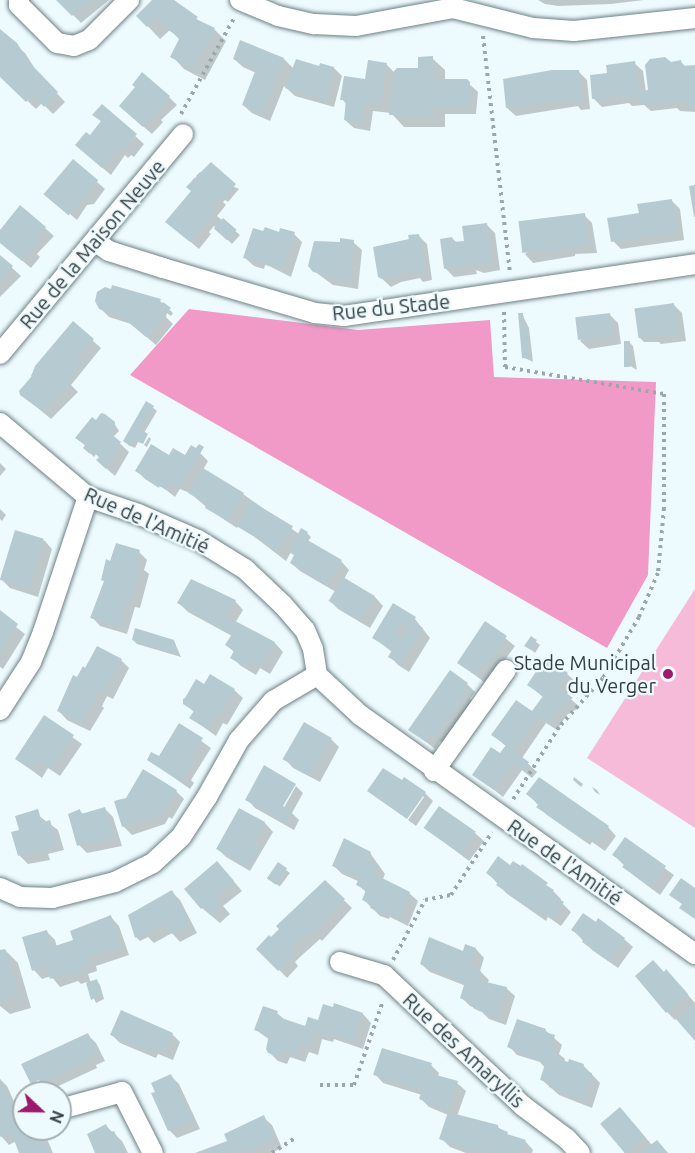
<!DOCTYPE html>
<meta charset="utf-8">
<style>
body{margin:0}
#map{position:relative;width:695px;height:1153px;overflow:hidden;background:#eefbfe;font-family:Ubuntu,sans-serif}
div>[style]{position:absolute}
.green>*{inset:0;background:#f6bbd8}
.forest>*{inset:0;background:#f19ac7}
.shadow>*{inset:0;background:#0003;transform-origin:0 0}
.building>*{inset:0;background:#b6cbd1;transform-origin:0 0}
.path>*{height:4px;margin-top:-2px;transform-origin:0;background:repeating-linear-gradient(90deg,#9ca7aa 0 3px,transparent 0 7.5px)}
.roads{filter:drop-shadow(0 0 2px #6d8186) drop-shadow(0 0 2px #6d8186)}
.minor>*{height:20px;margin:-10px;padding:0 10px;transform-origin:10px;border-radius:10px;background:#fff}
.dots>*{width:16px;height:16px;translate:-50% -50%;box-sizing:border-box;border:3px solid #eefbfe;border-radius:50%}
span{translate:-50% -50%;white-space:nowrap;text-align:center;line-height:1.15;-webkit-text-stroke:4.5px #eefbfe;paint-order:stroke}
.street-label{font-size:20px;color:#353e40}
.poi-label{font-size:20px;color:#353e40}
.right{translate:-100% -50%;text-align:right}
.north{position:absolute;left:12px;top:1081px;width:60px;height:60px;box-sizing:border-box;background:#eefbfe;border:2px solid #a4afb2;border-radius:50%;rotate:112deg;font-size:16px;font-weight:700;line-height:24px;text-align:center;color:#353e40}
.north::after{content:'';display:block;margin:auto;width:21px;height:27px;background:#9c196d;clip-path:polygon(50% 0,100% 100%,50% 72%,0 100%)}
</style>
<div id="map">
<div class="green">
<i style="clip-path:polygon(695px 589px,695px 828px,587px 758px)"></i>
</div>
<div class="forest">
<i style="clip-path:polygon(189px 309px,358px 330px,490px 320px,494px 377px,656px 382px,648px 575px,607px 648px,130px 375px)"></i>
</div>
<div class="shadow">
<i style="clip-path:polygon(58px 0,109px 0,81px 23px)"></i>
<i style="clip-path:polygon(154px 0,172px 0,203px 24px,214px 29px,226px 41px,205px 80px,184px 69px,172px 56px,180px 40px,170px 30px,160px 39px,138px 16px)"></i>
<i style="clip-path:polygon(538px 0,644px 0,611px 4px,558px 6px,545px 4px)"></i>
<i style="clip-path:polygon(0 31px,25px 53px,37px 72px,65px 102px,53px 114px,42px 103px,36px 109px,0 75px)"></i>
<i style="clip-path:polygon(241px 42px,284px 59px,294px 69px,334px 68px,342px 76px,334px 107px,295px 96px,284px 86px,270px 121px,252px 113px,243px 105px,256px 73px,243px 67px,234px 59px)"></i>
<i style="clip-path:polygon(432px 58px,445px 70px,445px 81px,466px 81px,478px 92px,476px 114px,445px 114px,445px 127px,404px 127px,391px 113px,373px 111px,370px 131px,354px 128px,345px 120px,347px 105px,342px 99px,386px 64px,395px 73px,420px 70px)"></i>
<i style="clip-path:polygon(681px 62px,686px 67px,695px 66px,695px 112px,680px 111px,677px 108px,651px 111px,644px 105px,632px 106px,629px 103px,602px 107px,593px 98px,609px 74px,634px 63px,643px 71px,646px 92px,650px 91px,670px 63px)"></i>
<i style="clip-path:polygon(578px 71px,587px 80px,590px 109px,581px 110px,578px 106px,516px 116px,507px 108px)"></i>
<i style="clip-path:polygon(169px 97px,177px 105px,161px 120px,163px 122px,152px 134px,129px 114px)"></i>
<i style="clip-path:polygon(102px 106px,144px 144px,134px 157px,131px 155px,128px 158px,125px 155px,111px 175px,85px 153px,90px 137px,102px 122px,95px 115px)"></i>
<i style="clip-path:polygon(73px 161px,105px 189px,94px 204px,87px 205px,77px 220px,54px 200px)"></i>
<i style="clip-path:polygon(200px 172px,239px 189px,228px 202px,225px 200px,223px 202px,226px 205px,217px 216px,240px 235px,232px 244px,214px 226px,209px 232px,211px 234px,199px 249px,167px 222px,193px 191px,188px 187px,194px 178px,199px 183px,201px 181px,196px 176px)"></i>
<i style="clip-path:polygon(671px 200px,680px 209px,684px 240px,621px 249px,613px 241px,641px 215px)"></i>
<i style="clip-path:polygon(21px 207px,54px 236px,37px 254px,40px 257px,31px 268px,0 242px,0 232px)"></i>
<i style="clip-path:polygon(584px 215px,592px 223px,597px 253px,575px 254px,575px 256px,533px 263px,525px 254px)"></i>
<i style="clip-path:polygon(486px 224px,495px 233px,500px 270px,484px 273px,476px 270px,477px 274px,454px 277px,446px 269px,452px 238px,456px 242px,466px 242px)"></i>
<i style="clip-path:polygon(280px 234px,294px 234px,302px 242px,291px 277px,269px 266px,265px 265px,264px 269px,254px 266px,245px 258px)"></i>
<i style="clip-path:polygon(418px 235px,427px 244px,432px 280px,423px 282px,420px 278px,401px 282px,391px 287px,379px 276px,410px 241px)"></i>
<i style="clip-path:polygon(353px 242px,362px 250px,358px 289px,333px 285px,314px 271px,341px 244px)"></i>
<i style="clip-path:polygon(0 257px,21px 276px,0 297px)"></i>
<i style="clip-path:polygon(160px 301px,173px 313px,171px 316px,167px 313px,166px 317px,173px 324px,156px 345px,131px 324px,109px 317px,100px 308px)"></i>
<i style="clip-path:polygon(673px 304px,682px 313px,686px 341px,661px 344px,659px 342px,644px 342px,640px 338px)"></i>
<i style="clip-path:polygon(522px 314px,529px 328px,533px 362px,523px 357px)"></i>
<i style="clip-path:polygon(609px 314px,618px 323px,621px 344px,589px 349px,580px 341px)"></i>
<i style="clip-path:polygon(73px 323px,101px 348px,71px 385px,78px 392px,51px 419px,21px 394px,34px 378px,31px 375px)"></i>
<i style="clip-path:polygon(629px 342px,633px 346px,637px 370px,630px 366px)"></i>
<i style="clip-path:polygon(147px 403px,157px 411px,144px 433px,146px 435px,141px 443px,138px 442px,135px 448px,128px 445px)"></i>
<i style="clip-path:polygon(114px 423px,119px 431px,113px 437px,129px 452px,115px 476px,106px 468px,100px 457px,96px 454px,94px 457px,85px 448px,86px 446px,77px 437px)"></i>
<i style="clip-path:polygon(149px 437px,151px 439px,147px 447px,144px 445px)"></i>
<i style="clip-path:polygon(200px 453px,208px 461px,203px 470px,243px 494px,299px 534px,307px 533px,311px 537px,307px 543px,341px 561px,349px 570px,344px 579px,375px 597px,383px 606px,370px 628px,338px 609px,330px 601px,336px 592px,300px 571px,291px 563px,295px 556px,291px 552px,286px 561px,239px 525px,237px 528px,211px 511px,190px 493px,180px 489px,175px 497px,160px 485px,159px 488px,145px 479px,137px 471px,170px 457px,186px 457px)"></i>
<i style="clip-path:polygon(0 463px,6px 469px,0 476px)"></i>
<i style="clip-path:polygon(0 509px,6px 515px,2px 521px,0 519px)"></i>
<i style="clip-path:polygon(44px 540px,52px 549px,38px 597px,10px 588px,2px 580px)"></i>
<i style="clip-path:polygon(139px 552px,147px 560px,144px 570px,149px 574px,140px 608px,135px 607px,127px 634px,100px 626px,92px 617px,111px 563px)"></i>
<i style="clip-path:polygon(213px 589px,235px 601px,243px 610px,235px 623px,275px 643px,283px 652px,270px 674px,260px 668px,256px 675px,241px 666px,232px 657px,235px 653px,227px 645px,232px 636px,188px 612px,179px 603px)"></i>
<i style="clip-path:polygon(394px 605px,415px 619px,430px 638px,409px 672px,398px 665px,390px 656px,392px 652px,374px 638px)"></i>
<i style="clip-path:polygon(0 615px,25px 634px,3px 669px,0 667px)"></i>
<i style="clip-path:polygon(486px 623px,515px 646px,496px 672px,493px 670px,484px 682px,459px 663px)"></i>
<i style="clip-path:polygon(531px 638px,540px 645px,535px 653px,530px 649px)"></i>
<i style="clip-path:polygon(133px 640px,174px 641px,181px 657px,137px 644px)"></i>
<i style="clip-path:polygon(121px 660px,129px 668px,113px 699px,107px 696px,102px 706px,104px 708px,90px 731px,67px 720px,59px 711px,86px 670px)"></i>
<i style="clip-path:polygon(567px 674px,576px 682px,566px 695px,580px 707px,567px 715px,557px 730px,546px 723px,522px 758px,537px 772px,532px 778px,522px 770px,503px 797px,474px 774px,506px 759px,507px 747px,493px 735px,532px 713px,544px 698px,529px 685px)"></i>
<i style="clip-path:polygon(467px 684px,475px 692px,470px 699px,473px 702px,444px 744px,440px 741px,435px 749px,410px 729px)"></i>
<i style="clip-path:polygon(205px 686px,234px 690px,243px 698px,227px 725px,223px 723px,216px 736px,191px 718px,195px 713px,185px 703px)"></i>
<i style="clip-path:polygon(44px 717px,82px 744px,60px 776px,48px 768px,42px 778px,17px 759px)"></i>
<i style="clip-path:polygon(179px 725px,211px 748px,191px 780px,194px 783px,190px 789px,149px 760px,159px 759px)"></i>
<i style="clip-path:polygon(331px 739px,339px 747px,320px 782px,293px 768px,285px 759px)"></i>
<i style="clip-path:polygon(574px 777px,583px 784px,581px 787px,573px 780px)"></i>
<i style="clip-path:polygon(296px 786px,303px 793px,292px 813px,299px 820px,294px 830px,255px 808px,247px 799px,281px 813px)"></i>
<i style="clip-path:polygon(592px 787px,597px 790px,600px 795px,595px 792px)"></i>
<i style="clip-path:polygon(176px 791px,184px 799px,172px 819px,169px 817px,165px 824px,132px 835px,123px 826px)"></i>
<i style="clip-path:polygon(369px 791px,425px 793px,433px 801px,416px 826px,408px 820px,424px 797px,422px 795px,406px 818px)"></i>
<i style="clip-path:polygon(528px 794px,608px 827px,616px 836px,605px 851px,592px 842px,590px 845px,547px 815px)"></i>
<i style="clip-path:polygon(105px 809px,113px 817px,122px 846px,87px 853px,79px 845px,80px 811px,84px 815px)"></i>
<i style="clip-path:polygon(240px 810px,265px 823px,273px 832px,250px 871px,226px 857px,218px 849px)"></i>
<i style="clip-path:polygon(39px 816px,58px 830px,64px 850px,48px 854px,50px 860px,28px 864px,20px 856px,21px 831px)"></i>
<i style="clip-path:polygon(426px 828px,475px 833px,484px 841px,469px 861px)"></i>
<i style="clip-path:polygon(625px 839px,674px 875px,660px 895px,633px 875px,614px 855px)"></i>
<i style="clip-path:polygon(370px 853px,385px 874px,383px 879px,409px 893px,418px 901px,408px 926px,390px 917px,389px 919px,380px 916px,364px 900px,367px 893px,358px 885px,360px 882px,342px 874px,334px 866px)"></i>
<i style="left:278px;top:864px;width:15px;height:17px;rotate:37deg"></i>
<i style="clip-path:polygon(510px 867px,553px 891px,561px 899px,560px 901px,571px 912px,561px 926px,548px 917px,546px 921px,506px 893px,488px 873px)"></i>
<i style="clip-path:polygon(225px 871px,242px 891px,223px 906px,230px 914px,220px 923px,202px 908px,186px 889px)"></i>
<i style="clip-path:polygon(325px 882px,352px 908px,322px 941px,320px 939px,300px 957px,295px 962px,298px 966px,287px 978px,258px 948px,271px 939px)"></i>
<i style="clip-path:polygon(172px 892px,180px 900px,197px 933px,180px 942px,172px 933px,154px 943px,148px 937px,140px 941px,136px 937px)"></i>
<i style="clip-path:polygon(111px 917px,119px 926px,129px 955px,96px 966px,97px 971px,88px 974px,91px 983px,97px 981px,100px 985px,104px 999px,96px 1003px,87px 982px,81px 984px,78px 981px,60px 987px,51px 976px,42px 979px,34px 970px,47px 932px,55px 940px,58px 951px)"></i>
<i style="clip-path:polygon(573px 930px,624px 939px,633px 947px,618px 968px,592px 950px)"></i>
<i style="clip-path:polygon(466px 946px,476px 949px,484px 958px,480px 971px,489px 980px,487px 984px,506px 988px,515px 996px,506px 1025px,489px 1019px,480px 1010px,470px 1006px,462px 998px,466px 986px,430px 972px,421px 964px,464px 953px)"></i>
<i style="clip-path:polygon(5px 950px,18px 963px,31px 1008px,10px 1014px,0 1006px,0 952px)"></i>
<i style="clip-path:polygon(664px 973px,675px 980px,695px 1003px,695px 1039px,678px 1018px,675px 1020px,667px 1012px)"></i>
<i style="clip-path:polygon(277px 1013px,285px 1020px,306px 1028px,319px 1022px,363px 1014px,371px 1023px,363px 1049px,334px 1039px,333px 1042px,322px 1039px,318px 1055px,309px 1052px,305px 1062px,290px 1057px,287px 1064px,278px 1061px,269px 1052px,270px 1040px,256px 1030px)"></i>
<i style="clip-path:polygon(545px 1030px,562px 1045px,559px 1054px,565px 1059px,564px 1062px,583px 1065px,600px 1083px,592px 1108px,559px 1095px,542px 1080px,545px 1068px,540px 1062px,517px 1055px,509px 1046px)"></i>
<i style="clip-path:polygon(87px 1034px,96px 1043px,105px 1061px,96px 1065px,97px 1068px,50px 1090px,48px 1088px,41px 1091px,33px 1084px,47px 1078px,45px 1075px,33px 1081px,33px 1084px,23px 1065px)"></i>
<i style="clip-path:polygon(172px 1034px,180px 1042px,173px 1060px,158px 1054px,156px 1058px,120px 1043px,112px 1035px)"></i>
<i style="clip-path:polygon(431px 1065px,439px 1073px,438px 1077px,457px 1083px,466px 1091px,457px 1116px,498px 1127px,511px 1137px,525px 1141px,533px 1150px,532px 1153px,466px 1153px,450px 1147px,441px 1138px,448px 1115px,429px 1107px,421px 1099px,422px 1095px,383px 1083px,375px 1074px)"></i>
<i style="clip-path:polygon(171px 1076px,179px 1084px,200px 1129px,177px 1138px,169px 1130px)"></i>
<i style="clip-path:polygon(0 1079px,7px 1086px,23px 1121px,19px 1123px,21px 1128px,38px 1131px,47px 1139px,53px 1153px,22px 1153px,16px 1141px,9px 1145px,1px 1136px)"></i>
<i style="clip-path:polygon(263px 1117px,272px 1125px,282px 1148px,271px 1153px,200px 1153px,229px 1142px)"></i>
<i style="clip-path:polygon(628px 1117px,652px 1145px,668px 1153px,626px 1153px,602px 1124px)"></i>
<i style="clip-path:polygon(106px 1126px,122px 1141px,128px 1153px,97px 1153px)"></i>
</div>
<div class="building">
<i style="clip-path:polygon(56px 0,93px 0,89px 4px,87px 2px,72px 16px)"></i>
<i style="clip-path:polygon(152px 0,174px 0,198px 17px,196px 19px,215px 28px,192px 69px,170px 57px,180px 37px,168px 30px,157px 17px,147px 27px,136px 16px)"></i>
<i style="clip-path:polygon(0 29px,17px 43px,29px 62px,58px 92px,44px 107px,33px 95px,26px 102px,0 77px)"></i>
<i style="clip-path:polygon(240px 40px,284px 58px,261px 114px,242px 105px,256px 69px,233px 59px)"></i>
<i style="clip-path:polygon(433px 56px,433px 79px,467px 79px,470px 82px,470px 103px,467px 107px,433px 107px,433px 115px,389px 115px,394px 71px,397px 68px,418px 68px,418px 57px)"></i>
<i style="clip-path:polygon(665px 57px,671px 62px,681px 60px,682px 66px,695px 65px,695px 108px,688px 109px,687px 101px,641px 104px,640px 96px,622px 99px,622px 95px,592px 99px,590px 75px,607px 73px,606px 65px,635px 61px,639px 91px,648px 90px,645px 65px,650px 59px)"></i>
<i style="clip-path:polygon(296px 59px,319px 66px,320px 63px,334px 67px,326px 100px,285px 88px)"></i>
<i style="clip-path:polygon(368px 60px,387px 63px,380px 105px,365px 103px,362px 123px,344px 120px,346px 100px,340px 100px,344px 76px,365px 79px)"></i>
<i style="clip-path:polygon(552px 70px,579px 70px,582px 101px,571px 102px,571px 98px,506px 108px,503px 79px)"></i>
<i style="clip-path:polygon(142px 72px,170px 96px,162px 106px,163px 107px,143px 127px,119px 106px,135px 87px,132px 85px)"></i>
<i style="clip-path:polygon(102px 104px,137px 134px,124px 149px,118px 150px,102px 168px,75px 145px,86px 132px,90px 135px,101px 121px,92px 115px)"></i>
<i style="left:73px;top:159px;width:33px;height:46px;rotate:40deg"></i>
<i style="clip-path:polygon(211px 162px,236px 184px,223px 200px,219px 196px,209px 207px,215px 212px,190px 242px,165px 222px,191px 191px,186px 187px)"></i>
<i style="clip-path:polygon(695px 185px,695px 217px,694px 217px,689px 186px)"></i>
<i style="clip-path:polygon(672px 199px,677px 232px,611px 242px,607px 218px,639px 213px,637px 204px)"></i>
<i style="clip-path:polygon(20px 205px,46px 227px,36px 239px,39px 242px,22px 261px,0 243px,0 230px)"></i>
<i style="left:585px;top:213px;width:32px;height:67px;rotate:83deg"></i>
<i style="left:223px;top:218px;width:18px;height:14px;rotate:41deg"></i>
<i style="clip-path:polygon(487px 223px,492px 262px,444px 269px,440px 239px,452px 237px,453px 242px,464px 241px,462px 226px)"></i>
<i style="clip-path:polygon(265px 227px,279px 232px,280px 228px,295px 232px,283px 269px,262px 261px,243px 258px,253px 228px,263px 231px)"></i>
<i style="clip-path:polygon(419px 234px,425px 272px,414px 274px,413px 270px,382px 279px,378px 277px,373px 247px,409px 239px,408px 235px)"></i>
<i style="clip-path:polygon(340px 238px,354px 240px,350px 281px,323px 277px,323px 274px,313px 272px,308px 266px,314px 241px,340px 242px)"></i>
<i style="clip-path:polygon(0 255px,13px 266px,0 282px)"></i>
<i style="clip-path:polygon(112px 285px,161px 299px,158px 308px,165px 315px,146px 337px,121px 316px,99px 309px,95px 301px,97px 292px,105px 287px,111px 289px)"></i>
<i style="clip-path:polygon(163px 302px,171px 308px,166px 313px,159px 307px)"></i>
<i style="left:674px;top:303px;width:30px;height:40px;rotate:82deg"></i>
<i style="clip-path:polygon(518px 313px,523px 313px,524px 323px,526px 323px,530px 359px,522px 358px)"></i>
<i style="left:610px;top:313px;width:23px;height:35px;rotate:83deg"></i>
<i style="clip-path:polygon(73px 321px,94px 339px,76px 359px,82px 364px,68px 381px,71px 383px,42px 411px,20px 395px,19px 391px,31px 377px,35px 366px)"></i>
<i style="left:624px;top:341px;width:6px;height:26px"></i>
<i style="clip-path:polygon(146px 401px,154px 406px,140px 429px,148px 434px,143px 444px,134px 439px,130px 446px,123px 441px)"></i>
<i style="clip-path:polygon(101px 413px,105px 414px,115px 422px,115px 427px,110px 433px,121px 442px,106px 469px,96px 460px,99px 457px,92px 451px,90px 454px,83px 448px,85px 445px,75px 438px,92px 417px,96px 420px)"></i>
<i style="clip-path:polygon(151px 444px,169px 455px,173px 448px,185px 455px,191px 445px,196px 448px,199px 444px,204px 447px,180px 487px,171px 482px,166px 490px,135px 471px)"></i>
<i style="clip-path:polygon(203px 468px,244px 493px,228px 521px,205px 508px,207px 504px,188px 493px)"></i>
<i style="left:251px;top:501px;width:49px;height:29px;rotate:31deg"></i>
<i style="clip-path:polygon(301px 528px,308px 532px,304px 538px,342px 560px,327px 585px,290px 563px,294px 555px,289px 552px)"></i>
<i style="left:15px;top:530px;width:30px;height:52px;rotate:17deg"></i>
<i style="clip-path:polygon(116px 543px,140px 550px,136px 563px,141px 564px,131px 601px,127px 600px,120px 622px,125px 623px,123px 628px,90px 618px,104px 581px,101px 580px,106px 559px,110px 561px)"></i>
<i style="left:343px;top:577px;width:37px;height:28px;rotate:31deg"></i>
<i style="clip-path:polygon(191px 579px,236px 600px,226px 616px,275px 642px,261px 666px,251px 661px,247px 668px,230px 658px,234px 651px,225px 645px,232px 634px,177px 603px)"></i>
<i style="clip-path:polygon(evenodd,393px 603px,416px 617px,413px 622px,423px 628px,400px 664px,388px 657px,392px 650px,372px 638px,393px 603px,401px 623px,409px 628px,402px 639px,394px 634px,401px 623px)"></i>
<i style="clip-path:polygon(0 610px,18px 624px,0 653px)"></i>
<i style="clip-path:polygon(485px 621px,507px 636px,487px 665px,484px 662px,475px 675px,457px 663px)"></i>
<i style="clip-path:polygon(135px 628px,174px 640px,179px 655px,132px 640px)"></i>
<i style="clip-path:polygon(531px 636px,537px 640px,531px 650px,524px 646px)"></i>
<i style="clip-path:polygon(97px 646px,122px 659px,104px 692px,98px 689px,94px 697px,96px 698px,81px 724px,57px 711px,73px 675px,77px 677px,83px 666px,85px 668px)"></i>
<i style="clip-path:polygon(546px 657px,568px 673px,558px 687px,573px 698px,559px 707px,548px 723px,538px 716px,513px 751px,529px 762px,524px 770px,513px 763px,494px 790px,472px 775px,491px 747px,500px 753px,506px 745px,491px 735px,516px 700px,532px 711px,543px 696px,527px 685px)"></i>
<i style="clip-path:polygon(450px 670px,468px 683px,462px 690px,466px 693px,435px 737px,431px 734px,426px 742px,408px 730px)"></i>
<i style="clip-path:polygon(210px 674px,235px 689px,218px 718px,214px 716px,207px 729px,189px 718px,194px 711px,183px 704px,183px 699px,185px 698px,196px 679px,204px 684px)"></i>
<i style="clip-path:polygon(44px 715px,74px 735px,51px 769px,39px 761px,33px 771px,15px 759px)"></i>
<i style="left:304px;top:722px;width:32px;height:43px;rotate:30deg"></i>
<i style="clip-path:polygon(179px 723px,203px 738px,191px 758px,195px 760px,181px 782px,147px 760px,151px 752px,159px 756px)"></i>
<i style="clip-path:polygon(264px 765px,296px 784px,283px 806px,292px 811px,285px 822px,245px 800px)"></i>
<i style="clip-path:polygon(383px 768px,402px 780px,404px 777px,426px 792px,407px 819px,367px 791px)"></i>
<i style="clip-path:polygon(143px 769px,177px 790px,161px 815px,122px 827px,114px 801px,126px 798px)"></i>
<i style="clip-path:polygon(539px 777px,609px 826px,596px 844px,583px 835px,581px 838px,536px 807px,539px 804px,526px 794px)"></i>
<i style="left:439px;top:806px;width:45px;height:27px;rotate:35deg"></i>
<i style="clip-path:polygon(105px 807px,115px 837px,92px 845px,90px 841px,77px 846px,68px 814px,80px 809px,81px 814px)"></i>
<i style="clip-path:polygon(239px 808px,265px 822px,253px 844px,261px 847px,249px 868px,216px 849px)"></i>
<i style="clip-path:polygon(38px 809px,42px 823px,50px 820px,57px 844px,49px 847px,50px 849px,18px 856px,11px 832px,19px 830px,15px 816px)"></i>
<i style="clip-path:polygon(625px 837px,666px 866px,651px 887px,622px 867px,625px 864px,612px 855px)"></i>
<i style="clip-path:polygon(344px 838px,371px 852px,368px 861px,378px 865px,374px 874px,410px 892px,400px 919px,370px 908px,371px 904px,362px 900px,366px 890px,356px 885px,359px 878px,332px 866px)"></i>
<i style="clip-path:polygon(498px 856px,510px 865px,513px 861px,521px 866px,522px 864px,548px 883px,546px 885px,554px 890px,551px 894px,564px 902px,552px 919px,539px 910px,537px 913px,496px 885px,498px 882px,486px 873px)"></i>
<i style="clip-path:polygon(217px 861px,234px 881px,216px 897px,222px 905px,210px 915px,204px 907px,201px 909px,184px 889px)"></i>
<i style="left:278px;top:862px;width:11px;height:20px;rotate:34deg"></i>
<i style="clip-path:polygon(681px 878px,695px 888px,695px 919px,679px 908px,682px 904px,669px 895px)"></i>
<i style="clip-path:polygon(325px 880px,345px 899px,313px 934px,311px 931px,291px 948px,295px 952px,278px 971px,256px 949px,269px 935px,271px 937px,279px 929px,276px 926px)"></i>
<i style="clip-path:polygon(172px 890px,190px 924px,171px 934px,165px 924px,135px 938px,128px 915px)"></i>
<i style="clip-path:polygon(583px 913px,596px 922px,598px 918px,625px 938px,609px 961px,582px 942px,584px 938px,571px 930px)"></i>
<i style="clip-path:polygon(111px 915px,121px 947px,88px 957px,90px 963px,81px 965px,83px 972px,71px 976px,70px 973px,50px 979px,46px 966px,32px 971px,22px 937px,47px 930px,52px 947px,73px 940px,70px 931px)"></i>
<i style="clip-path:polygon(429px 937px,463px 951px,465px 944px,476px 948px,470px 967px,481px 971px,478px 980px,507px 987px,497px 1017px,479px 1011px,473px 1008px,474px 1005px,460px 998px,465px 982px,420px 964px)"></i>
<i style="clip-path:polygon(5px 949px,19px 995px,0 1001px,0 950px)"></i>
<i style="clip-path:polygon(653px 960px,664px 972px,666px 969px,688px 994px,666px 1013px,635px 976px)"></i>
<i style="clip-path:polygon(97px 979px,101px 995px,91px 1000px,86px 983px)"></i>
<i style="clip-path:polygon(334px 1003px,363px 1013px,355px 1041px,326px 1032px,325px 1035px,314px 1032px,309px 1047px,300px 1044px,296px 1055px,281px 1050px,279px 1056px,268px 1053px,266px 1049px,269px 1035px,254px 1030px,263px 1006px,278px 1011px,276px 1016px,305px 1026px,308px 1017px,318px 1020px,323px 1004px,333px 1007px)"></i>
<i style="clip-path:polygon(695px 1003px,695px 1041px,676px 1019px)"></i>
<i style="clip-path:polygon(121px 1010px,173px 1033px,164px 1053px,149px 1047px,148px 1051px,110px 1035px)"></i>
<i style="clip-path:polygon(517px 1019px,546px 1029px,545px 1032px,555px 1035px,551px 1048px,557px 1050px,556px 1054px,560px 1056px,559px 1059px,568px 1062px,569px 1059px,584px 1064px,582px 1070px,592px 1073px,584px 1101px,549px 1087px,550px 1083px,540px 1080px,545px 1064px,507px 1047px)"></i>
<i style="clip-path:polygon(88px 1033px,97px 1052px,88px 1056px,90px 1060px,41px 1083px,39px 1080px,31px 1084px,21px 1064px)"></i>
<i style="clip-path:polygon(382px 1048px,432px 1063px,429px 1073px,458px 1081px,448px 1111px,419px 1099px,422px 1090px,373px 1075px)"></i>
<i style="clip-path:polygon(171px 1074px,193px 1120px,168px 1131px,151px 1093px,155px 1092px,151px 1083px)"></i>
<i style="clip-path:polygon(0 1079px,16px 1112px,11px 1114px,18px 1128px,24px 1125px,24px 1129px,38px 1129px,50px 1153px,19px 1153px,11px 1132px,0 1137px)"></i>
<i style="left:620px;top:1107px;width:39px;height:26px;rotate:50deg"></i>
<i style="clip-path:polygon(448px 1112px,498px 1125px,498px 1128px,508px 1132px,507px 1134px,526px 1140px,521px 1153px,489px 1153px,479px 1149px,477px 1153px,439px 1139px)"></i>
<i style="clip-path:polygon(264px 1115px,274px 1140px,244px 1153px,241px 1149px,232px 1153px,195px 1153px,227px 1141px,224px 1134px)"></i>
<i style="clip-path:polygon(106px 1124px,110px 1132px,114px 1131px,125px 1153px,95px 1153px,87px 1134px)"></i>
<i style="clip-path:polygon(657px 1140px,668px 1153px,640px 1153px)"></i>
</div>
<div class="path">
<i style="left:483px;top:36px;width:239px;rotate:83.5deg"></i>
<i style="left:181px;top:114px;width:110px;rotate:-61.1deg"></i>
<i style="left:504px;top:312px;width:55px;rotate:89deg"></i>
<i style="left:505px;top:367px;width:161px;rotate:9.6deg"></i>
<i style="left:664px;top:394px;width:114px;rotate:90deg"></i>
<i style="left:664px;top:508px;width:65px;rotate:95.3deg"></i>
<i style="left:658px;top:573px;width:48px;rotate:113.4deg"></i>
<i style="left:639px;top:617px;width:71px;rotate:120.5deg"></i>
<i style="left:603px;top:678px;width:66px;rotate:131.9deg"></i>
<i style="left:559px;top:727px;width:88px;rotate:122.4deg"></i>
<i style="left:393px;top:960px;width:68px;rotate:-61.9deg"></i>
<i style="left:425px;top:900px;width:26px;rotate:-11deg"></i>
<i style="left:451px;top:895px;width:75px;rotate:-56.9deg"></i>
<i style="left:320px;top:1085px;width:34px"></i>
<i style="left:354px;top:1085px;width:89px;rotate:-71deg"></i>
<i style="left:272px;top:1153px;width:27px;rotate:-33deg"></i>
</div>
<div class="roads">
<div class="minor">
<i style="left:19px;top:0;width:5px;rotate:90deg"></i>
<i style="left:19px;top:5px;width:54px;rotate:45deg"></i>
<i style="left:57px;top:43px;width:17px;rotate:10deg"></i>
<i style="left:74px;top:46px;width:16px;rotate:-22deg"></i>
<i style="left:89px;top:40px;width:57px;rotate:-45deg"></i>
<i style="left:240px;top:0;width:41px;rotate:22.8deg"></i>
<i style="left:278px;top:16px;width:37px;rotate:13deg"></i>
<i style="left:314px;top:24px;width:42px;rotate:2.7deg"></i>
<i style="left:356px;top:26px;width:99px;rotate:-10.5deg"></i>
<i style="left:453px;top:8px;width:82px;rotate:14deg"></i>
<i style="left:533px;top:28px;width:41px;rotate:4.2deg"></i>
<i style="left:574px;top:31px;width:122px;rotate:-6.1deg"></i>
<i style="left:96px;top:242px;width:16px;rotate:35deg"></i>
<i style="left:109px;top:251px;width:57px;rotate:17.5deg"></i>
<i style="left:163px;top:268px;width:159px;rotate:16.5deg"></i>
<i style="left:315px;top:313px;width:29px;rotate:6deg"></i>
<i style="left:344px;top:316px;width:355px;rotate:-8.4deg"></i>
<i style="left:0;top:354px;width:286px;rotate:-50.2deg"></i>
<i style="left:0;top:423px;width:115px;rotate:40.1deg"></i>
<i style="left:88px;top:497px;width:53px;rotate:18.8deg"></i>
<i style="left:138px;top:514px;width:65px;rotate:23.4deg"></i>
<i style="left:198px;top:540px;width:55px;rotate:31.7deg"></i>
<i style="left:245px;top:569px;width:52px;rotate:43.5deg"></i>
<i style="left:283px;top:605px;width:33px;rotate:49deg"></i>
<i style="left:305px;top:630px;width:21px;rotate:67deg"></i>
<i style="left:313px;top:649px;width:26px;rotate:81deg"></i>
<i style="left:317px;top:675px;width:59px;rotate:42.9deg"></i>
<i style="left:360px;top:715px;width:412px;rotate:35.5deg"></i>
<i style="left:0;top:710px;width:57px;rotate:-57.1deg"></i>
<i style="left:31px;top:662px;width:32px;rotate:-68deg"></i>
<i style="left:43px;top:632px;width:142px;rotate:-71.6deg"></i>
<i style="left:434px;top:771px;width:124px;rotate:-54.5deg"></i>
<i style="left:0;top:888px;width:22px;rotate:24deg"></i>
<i style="left:20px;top:897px;width:32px;rotate:2deg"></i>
<i style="left:52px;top:898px;width:65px;rotate:-14.3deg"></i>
<i style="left:115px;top:882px;width:42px;rotate:-26.6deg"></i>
<i style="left:153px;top:863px;width:38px;rotate:-43deg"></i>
<i style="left:181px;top:837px;width:48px;rotate:-57deg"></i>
<i style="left:207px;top:797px;width:65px;rotate:-60.7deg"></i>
<i style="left:239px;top:740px;width:52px;rotate:-48.9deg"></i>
<i style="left:273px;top:701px;width:51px;rotate:-30.6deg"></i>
<i style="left:340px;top:962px;width:46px;rotate:16.5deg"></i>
<i style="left:384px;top:975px;width:191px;rotate:43.3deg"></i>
<i style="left:523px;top:1106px;width:55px;rotate:36.9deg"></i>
<i style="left:567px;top:1139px;width:19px;rotate:47deg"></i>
<i style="left:64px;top:1108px;width:60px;rotate:-15.4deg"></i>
<i style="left:122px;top:1092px;width:68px;rotate:63.1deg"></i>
</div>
</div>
<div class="dots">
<i style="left:668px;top:674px;background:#9c196d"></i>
</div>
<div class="street-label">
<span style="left:92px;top:244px;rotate:-50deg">Rue de la Maison Neuve</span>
<span style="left:391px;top:307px;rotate:-6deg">Rue du Stade</span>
<span style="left:147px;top:520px;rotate:24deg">Rue de l'Amitié</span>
<span style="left:565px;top:862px;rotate:35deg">Rue de l'Amitié</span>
<span style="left:464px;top:1050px;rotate:43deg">Rue des Amaryllis</span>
</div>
<div class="poi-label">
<span class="right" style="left:656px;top:674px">Stade Municipal<br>du Verger</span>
</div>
<div class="north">N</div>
</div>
